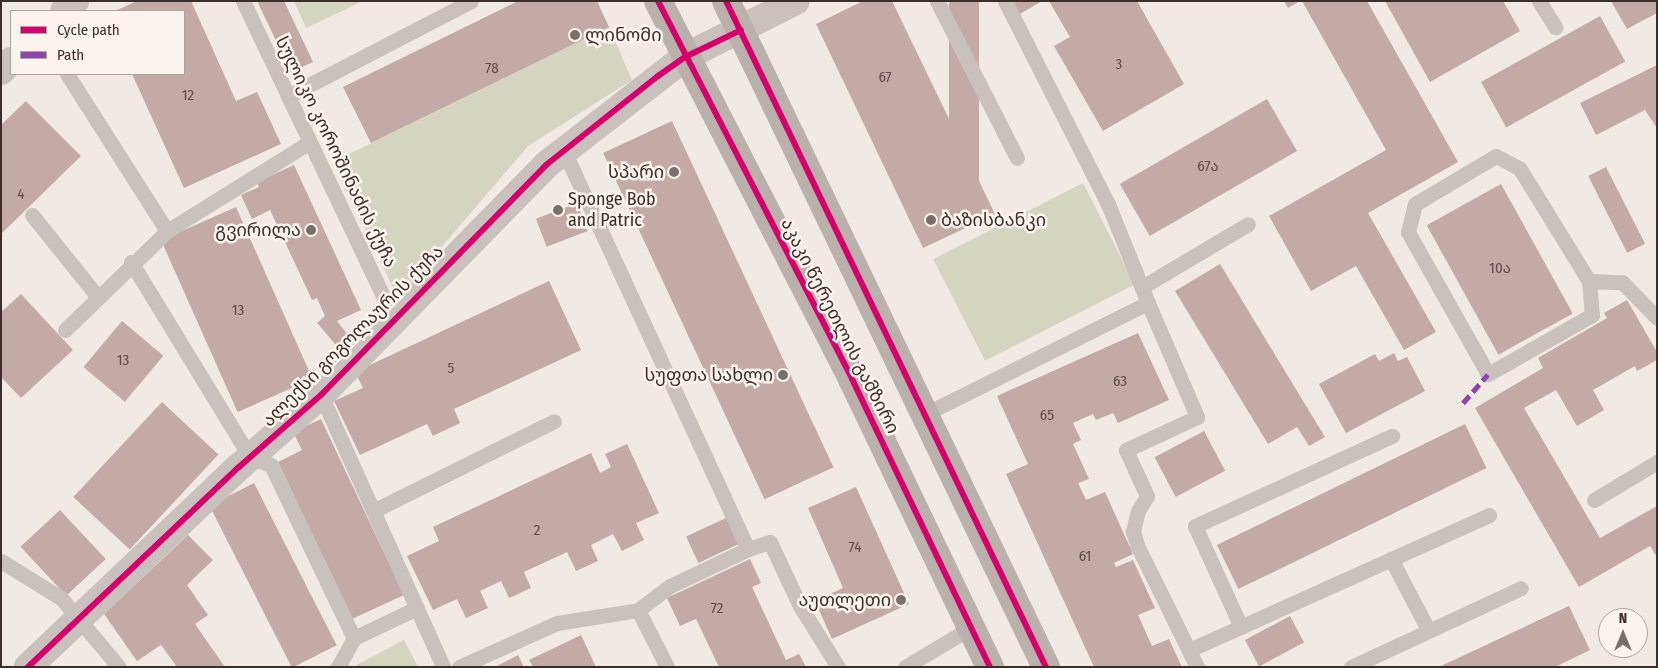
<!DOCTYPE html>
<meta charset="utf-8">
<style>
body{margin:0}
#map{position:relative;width:1658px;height:668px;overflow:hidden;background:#f0e9e4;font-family:"Fira Sans Condensed","Noto Sans Georgian",sans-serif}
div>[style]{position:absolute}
.green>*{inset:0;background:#d4d5be;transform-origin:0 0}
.building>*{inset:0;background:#c3aaa6;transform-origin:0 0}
.service>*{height:15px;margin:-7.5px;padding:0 7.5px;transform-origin:7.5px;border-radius:7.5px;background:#c9c1bd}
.minor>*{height:28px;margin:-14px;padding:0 14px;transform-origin:14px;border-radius:14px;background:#c9c1bd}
.secondary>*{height:28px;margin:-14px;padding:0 14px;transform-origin:14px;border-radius:14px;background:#bab1ad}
.quiet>*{height:5px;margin-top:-2.5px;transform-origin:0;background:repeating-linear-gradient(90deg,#8e44ad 0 10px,transparent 0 15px)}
.cycleway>*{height:6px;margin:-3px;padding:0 3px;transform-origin:3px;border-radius:3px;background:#d6006c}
.dots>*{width:14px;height:14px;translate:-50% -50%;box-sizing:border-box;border:2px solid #fbf3ed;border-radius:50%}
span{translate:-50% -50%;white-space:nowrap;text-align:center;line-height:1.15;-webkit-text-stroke:5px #fbf3ed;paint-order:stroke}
.number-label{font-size:15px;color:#5d4c49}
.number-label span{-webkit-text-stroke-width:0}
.poi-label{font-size:18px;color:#3b2d2a}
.left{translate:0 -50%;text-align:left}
.right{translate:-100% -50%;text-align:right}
.street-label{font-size:18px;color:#3b2d2a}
.frame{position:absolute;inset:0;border:2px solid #3b2d2a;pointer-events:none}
.legend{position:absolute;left:10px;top:10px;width:175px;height:65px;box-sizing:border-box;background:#fbf3ed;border:1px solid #aea49f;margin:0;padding:6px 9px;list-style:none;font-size:15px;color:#3b2d2a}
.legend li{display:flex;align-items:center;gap:10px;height:25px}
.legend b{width:25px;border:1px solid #aea49f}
.north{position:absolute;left:1598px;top:608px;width:50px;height:50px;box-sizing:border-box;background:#fbf3ed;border:1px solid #aea49f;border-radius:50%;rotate:0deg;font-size:14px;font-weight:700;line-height:20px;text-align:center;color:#3b2d2a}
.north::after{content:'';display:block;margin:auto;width:18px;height:22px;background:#7a6f6b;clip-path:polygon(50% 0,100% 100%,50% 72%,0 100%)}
</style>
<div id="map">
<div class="green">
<i style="clip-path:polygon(294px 1px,363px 1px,306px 28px)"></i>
<i style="clip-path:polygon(609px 27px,632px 80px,528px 146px,398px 298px,333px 162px)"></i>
<i style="left:1083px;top:183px;width:114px;height:168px;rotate:63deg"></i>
<i style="clip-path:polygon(404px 640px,418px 667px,353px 667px)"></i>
</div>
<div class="building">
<i style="clip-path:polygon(137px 1px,191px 1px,236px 101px,257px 92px,281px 144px,184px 188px,132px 74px,184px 74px,184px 11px,115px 11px)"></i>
<i style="clip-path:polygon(257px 1px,284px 1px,313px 62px,291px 72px)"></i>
<i style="clip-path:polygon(518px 1px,597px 1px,609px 27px,371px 143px,343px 87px)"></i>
<i style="clip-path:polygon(863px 1px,892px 1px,995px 214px,923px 248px,816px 24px)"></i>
<i style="left:949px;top:1px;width:30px;height:204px"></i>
<i style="clip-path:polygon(1012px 1px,1042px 1px,1020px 14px)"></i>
<i style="clip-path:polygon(1049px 1px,1137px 1px,1184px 84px,1103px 131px,1054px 46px,1070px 37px)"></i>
<i style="clip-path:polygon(1284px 1px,1300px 1px,1288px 8px)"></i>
<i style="clip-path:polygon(1302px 1px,1367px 1px,1458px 162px,1368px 213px,1436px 332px,1404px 350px,1356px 266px,1311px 291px,1269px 216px,1386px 150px)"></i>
<i style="clip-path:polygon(1385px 1px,1503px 1px,1520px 31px,1430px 82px)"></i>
<i style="clip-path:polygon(1611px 1px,1657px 1px,1657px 13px,1627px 29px)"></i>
<i style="left:1600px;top:16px;width:52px;height:136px;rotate:61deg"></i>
<i style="clip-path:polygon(1657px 65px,1657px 128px,1645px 110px,1596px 135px,1580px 103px)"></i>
<i style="left:1267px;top:99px;width:60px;height:170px;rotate:60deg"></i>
<i style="clip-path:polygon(26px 101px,81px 156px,1px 234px,1px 125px)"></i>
<i style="left:672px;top:121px;width:382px;height:76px;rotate:65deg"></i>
<i style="clip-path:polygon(294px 165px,361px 310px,337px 321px,348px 335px,336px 345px,317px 323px,325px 316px,317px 298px,312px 300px,270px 210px,252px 219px,241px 195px,259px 187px,257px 182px)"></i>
<i style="left:1606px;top:167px;width:86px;height:20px;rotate:63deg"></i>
<i style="left:1501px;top:184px;width:148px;height:85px;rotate:61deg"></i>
<i style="left:577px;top:203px;width:30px;height:44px;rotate:69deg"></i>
<i style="left:236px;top:207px;width:188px;height:82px;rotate:66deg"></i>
<i style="clip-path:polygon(1220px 264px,1325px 437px,1309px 446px,1297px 427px,1268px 444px,1175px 291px)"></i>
<i style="clip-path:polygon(549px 281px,581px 350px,454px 409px,460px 423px,433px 436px,427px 424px,360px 455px,334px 401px,363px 388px,355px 372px)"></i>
<i style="clip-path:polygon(21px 294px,73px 350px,21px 398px,1px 377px,1px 312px)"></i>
<i style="clip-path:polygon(1627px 300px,1657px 352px,1657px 360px,1637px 371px,1635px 366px,1593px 390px,1604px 410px,1577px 426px,1556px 390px,1524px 408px,1600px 538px,1657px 506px,1657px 557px,1650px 546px,1579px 587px,1475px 408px,1543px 368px,1538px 358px,1607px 318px,1604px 313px)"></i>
<i style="left:122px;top:321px;width:54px;height:60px;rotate:40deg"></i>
<i style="clip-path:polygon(1138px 333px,1169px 400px,1118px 423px,1113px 413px,1096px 420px,1093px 414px,1073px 423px,1081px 440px,1073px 444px,1089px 479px,1078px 483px,1086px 500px,1105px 492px,1133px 554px,1114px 563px,1116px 567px,1133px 560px,1155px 608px,1138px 615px,1152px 646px,1169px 639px,1182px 667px,1094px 667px,1006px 474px,1028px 464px,997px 396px)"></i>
<i style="clip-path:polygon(1394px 353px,1398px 361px,1407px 357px,1425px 391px,1346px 433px,1319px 384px,1375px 354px,1379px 361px)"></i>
<i style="left:162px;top:402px;width:77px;height:130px;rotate:43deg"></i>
<i style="clip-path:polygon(321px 419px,404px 595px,352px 619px,278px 462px,302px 450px,293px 432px)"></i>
<i style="left:1465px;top:424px;width:49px;height:276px;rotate:64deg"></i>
<i style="left:1204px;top:431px;width:45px;height:56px;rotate:62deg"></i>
<i style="clip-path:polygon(627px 444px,659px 513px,636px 523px,644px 540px,622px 551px,613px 534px,591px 545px,598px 561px,576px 571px,567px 552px,524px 572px,531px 588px,509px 598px,501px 581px,480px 591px,488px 608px,466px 618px,457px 599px,433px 610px,407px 556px,439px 541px,433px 527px,591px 453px,600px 473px,611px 467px,605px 454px)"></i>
<i style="left:254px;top:483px;width:182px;height:50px;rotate:63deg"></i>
<i style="clip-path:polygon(856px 487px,909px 604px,832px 639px,815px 601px,843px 588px,808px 508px)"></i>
<i style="left:60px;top:510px;width:67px;height:54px;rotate:47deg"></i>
<i style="left:726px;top:518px;width:29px;height:44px;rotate:65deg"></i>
<i style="clip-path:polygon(188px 535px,213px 560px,187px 585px,208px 615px,195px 624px,225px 667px,177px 667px,161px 645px,137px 661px,104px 614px)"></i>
<i style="clip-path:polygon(750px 559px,761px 583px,752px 587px,786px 660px,799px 654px,806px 667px,719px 667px,696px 619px,680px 626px,667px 598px)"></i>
<i style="clip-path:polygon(1569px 606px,1590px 650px,1555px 667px,1439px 667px)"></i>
<i style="left:1290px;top:616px;width:30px;height:51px;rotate:62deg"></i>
<i style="clip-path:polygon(581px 635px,596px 667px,533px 667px,529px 660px)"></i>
<i style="clip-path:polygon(518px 655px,524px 667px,495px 667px)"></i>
</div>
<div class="service">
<i style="left:243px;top:1px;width:352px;rotate:64.6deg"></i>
<i style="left:937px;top:1px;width:176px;rotate:63deg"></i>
<i style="left:1005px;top:1px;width:228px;rotate:63.1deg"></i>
<i style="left:1108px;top:204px;width:107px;rotate:68deg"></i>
<i style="left:1539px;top:1px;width:31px;rotate:58deg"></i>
<i style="left:67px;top:74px;width:186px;rotate:57.5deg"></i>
<i style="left:288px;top:96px;width:206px;rotate:-27.4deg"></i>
<i style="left:564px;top:151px;width:438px;rotate:65.2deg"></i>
<i style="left:748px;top:549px;width:23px;rotate:-18deg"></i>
<i style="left:770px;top:542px;width:71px;rotate:64.9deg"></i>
<i style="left:800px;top:606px;width:72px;rotate:58.1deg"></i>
<i style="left:1496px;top:156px;width:27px;rotate:28deg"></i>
<i style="left:1520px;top:169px;width:132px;rotate:58.4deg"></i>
<i style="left:1589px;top:281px;width:34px;rotate:85deg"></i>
<i style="left:1592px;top:315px;width:120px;rotate:150.4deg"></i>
<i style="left:1488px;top:374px;width:163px;rotate:-119.4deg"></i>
<i style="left:1408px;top:232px;width:29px;rotate:-76deg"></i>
<i style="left:1415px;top:204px;width:94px;rotate:-30.7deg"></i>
<i style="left:32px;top:215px;width:105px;rotate:51.2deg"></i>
<i style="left:131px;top:262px;width:228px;rotate:58.6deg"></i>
<i style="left:250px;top:457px;width:22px;rotate:21deg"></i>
<i style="left:271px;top:465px;width:192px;rotate:64.4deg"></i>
<i style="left:354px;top:638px;width:70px;rotate:-25.5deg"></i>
<i style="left:1589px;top:281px;width:33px;rotate:2deg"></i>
<i style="left:1622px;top:282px;width:50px;rotate:45.8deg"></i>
<i style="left:1142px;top:287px;width:123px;rotate:-30.7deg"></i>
<i style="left:65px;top:330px;width:142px;rotate:-44.1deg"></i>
<i style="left:167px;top:231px;width:168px;rotate:-31.9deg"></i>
<i style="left:321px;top:395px;width:298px;rotate:65.8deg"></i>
<i style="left:925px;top:414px;width:249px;rotate:-26.5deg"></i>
<i style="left:1148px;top:303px;width:124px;rotate:66.7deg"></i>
<i style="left:1197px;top:417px;width:78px;rotate:155.1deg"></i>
<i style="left:1126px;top:450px;width:51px;rotate:65.5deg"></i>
<i style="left:1147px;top:496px;width:17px;rotate:121deg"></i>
<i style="left:1138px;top:511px;width:21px;rotate:104deg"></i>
<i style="left:1133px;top:531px;width:15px;rotate:74deg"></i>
<i style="left:1137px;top:545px;width:136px;rotate:63.8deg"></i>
<i style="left:1594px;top:500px;width:74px;rotate:-31.1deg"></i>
<i style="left:373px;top:511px;width:202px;rotate:-26.4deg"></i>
<i style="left:1391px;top:559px;width:81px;rotate:62.2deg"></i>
<i style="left:1px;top:561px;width:70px;rotate:31.7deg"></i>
<i style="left:61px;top:598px;width:90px;rotate:50deg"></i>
<i style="left:638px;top:610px;width:40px;rotate:-37deg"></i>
<i style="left:670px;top:586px;width:86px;rotate:-25.4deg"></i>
<i style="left:1241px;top:627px;width:111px;rotate:-114.5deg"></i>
<i style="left:1195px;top:526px;width:217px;rotate:-24.6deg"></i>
<i style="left:1189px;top:650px;width:329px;rotate:-24.2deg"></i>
<i style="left:338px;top:667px;width:33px;rotate:-61deg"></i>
<i style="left:459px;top:667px;width:107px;rotate:-24.2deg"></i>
<i style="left:557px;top:623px;width:82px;rotate:-9.1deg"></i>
<i style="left:638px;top:610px;width:64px;rotate:63deg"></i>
<i style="left:905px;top:667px;width:78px;rotate:-30.8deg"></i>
<i style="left:1351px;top:667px;width:187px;rotate:-24.9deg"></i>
</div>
<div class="minor">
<i style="left:64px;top:11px;width:15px;rotate:-42deg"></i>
<i style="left:1px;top:71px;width:14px;rotate:-45deg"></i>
<i style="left:28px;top:667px;width:291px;rotate:-43.5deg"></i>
<i style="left:239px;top:467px;width:109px;rotate:-41.3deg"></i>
<i style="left:321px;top:395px;width:322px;rotate:-45.6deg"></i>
<i style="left:546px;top:165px;width:176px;rotate:-37.8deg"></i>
<i style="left:685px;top:57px;width:124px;rotate:-26.8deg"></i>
</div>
<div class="secondary">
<i style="left:658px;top:1px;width:425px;rotate:62.8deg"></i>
<i style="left:852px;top:379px;width:319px;rotate:64.4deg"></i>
<i style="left:726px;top:1px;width:739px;rotate:64.34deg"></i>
</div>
<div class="quiet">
<i style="left:1463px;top:403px;width:38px;rotate:-49deg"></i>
</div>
<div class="cycleway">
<i style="left:658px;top:1px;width:425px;rotate:62.8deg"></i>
<i style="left:852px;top:379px;width:319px;rotate:64.4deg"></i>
<i style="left:726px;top:1px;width:739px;rotate:64.34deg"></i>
<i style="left:28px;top:667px;width:291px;rotate:-43.5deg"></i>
<i style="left:239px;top:467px;width:109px;rotate:-41.3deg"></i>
<i style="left:321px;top:395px;width:322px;rotate:-45.6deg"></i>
<i style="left:546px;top:165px;width:143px;rotate:-38.5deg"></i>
<i style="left:658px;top:76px;width:33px;rotate:-35deg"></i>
<i style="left:685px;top:57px;width:62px;rotate:-25.7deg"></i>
</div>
<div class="dots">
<i style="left:575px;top:35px;background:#7a6f6b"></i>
<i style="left:674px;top:172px;background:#7a6f6b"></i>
<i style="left:558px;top:210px;background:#7a6f6b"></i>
<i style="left:931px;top:220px;background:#7a6f6b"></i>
<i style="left:311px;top:230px;background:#7a6f6b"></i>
<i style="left:783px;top:375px;background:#7a6f6b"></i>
<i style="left:901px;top:600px;background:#7a6f6b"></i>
</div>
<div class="number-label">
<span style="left:1119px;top:65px">3</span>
<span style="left:492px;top:69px">78</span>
<span style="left:885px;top:78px">67</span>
<span style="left:188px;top:96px">12</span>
<span style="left:1208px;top:167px">67ა</span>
<span style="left:21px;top:195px">4</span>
<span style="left:1500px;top:269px">10ა</span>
<span style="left:238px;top:311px">13</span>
<span style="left:123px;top:361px">13</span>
<span style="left:451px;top:369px">5</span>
<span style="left:1120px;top:382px">63</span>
<span style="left:1047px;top:416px">65</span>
<span style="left:537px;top:531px">2</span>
<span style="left:855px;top:548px">74</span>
<span style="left:1085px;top:557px">61</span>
<span style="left:717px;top:609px">72</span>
</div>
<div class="poi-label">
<span class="left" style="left:585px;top:35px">ლინომი</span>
<span class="right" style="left:664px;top:172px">სპარი</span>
<span class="left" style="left:568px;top:210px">Sponge Bob<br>and Patric</span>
<span class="left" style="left:941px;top:220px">ბაზისბანკი</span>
<span class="right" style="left:301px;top:230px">გვირილა</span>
<span class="right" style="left:773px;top:375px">სუფთა სახლი</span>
<span class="right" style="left:891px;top:600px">აუთლეთი</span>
</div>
<div class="street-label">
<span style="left:336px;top:152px;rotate:64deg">სულიკო კოროშინაძის ქუჩა</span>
<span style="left:840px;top:326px;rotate:63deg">აკაკი წერეთლის გამზირი</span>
<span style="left:353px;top:336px;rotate:-45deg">ალექსი გოგოლაურის ქუჩა</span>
</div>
<div class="frame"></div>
<ul class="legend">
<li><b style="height:6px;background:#d6006c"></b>Cycle path</li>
<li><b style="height:6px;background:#8e44ad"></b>Path</li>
</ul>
<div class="north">N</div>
</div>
